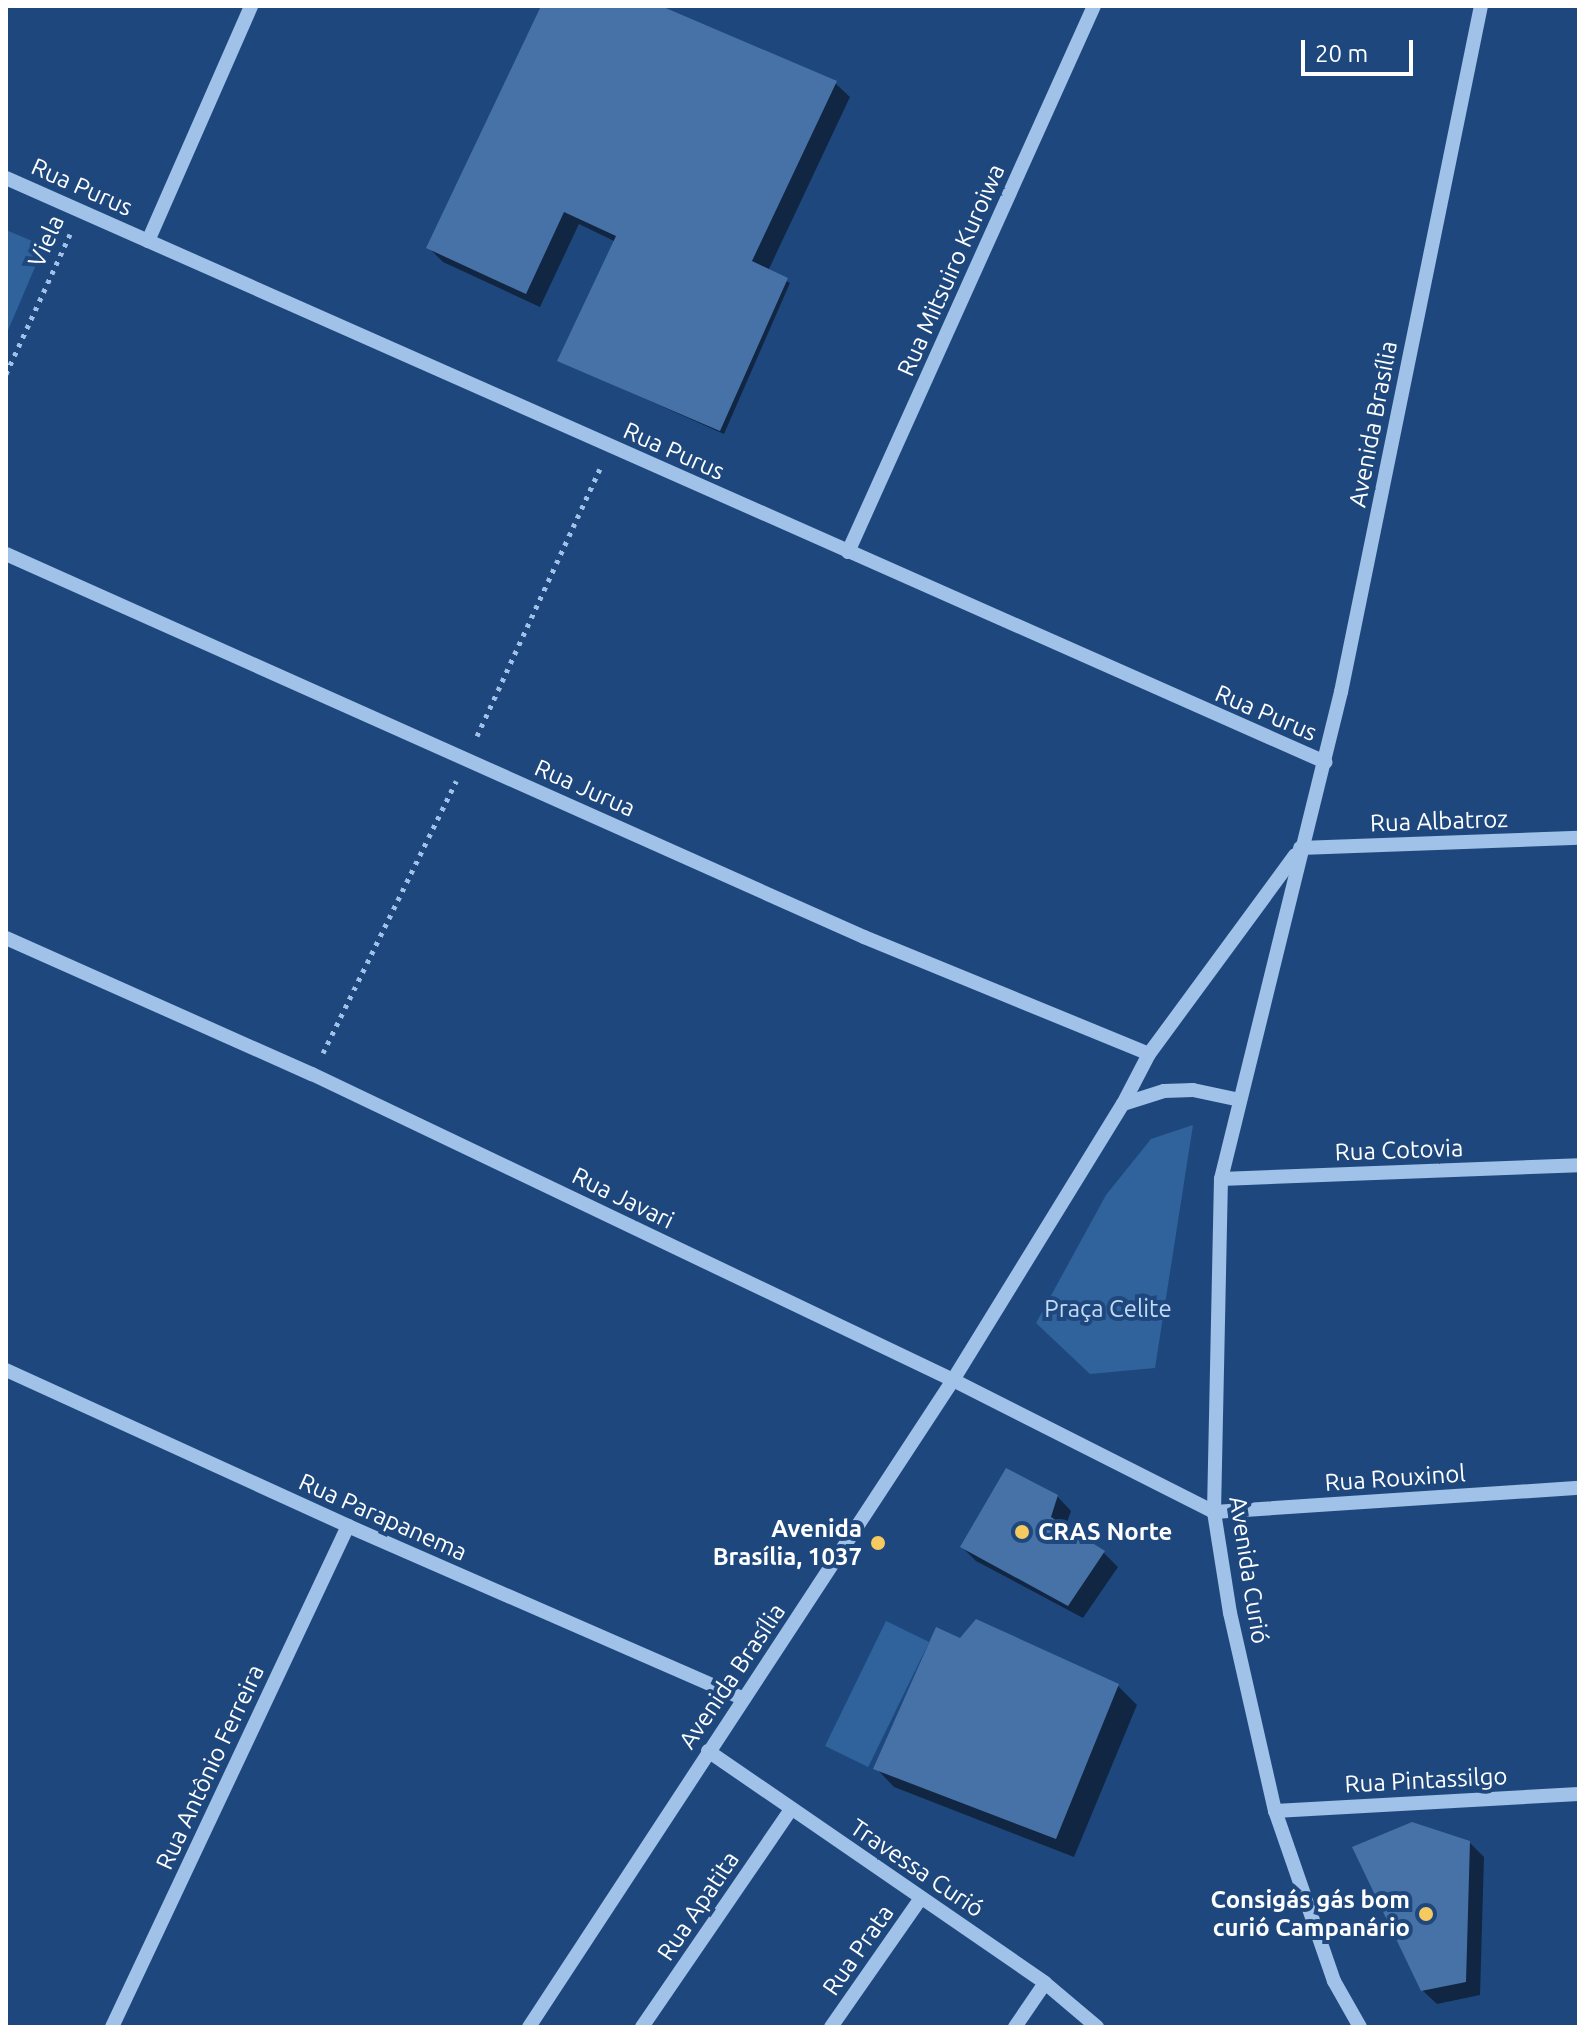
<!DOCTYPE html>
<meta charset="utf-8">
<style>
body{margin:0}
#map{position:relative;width:1585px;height:2033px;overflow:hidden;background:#1e487d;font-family:Ubuntu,sans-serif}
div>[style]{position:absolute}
.green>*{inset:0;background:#30629c;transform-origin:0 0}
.shadow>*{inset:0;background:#0007}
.building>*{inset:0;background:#4672a7}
.path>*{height:5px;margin-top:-2.5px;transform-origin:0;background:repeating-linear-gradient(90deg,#a0c1e8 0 4px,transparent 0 10px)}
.minor>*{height:14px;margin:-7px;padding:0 7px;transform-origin:7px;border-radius:7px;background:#a0c1e8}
.dots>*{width:22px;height:22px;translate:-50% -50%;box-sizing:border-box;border:4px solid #1e487d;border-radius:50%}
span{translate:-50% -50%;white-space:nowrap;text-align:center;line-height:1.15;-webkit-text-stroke:8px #1e487d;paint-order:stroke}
.street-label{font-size:24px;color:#fff}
.park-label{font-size:24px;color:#c4dbf6}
.poi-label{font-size:24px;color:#fff;font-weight:700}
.right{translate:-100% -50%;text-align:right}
.left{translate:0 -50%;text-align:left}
.frame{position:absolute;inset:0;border:8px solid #fff;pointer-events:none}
.scale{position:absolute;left:1301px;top:40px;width:112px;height:36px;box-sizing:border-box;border:4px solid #fff;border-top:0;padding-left:10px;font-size:24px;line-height:28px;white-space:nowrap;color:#fff;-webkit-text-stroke:6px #1e487d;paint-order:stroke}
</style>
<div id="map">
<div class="green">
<i style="clip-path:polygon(6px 230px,44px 246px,6px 335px)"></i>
<i style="clip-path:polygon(1193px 1125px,1155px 1368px,1090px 1374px,1036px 1323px,1106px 1195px,1151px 1139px)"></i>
<i style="left:886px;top:1621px;width:48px;height:139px;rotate:26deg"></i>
</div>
<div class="shadow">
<i style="clip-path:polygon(543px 6px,657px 6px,835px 83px,850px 97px,768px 271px,790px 283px,724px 434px,560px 361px,616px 242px,579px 224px,540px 307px,443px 262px,429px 248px)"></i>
<i style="clip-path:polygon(1057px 1496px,1071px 1511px,1065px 1528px,1104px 1553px,1118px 1567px,1083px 1618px,976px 1561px,962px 1547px)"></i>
<i style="clip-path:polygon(961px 1641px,1118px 1686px,1137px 1705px,1074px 1857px,894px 1787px,876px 1768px)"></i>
<i style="clip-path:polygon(1469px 1842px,1484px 1857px,1480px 1995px,1437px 2004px,1422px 1990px)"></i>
</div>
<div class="building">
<i style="clip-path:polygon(541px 6px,661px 6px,837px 81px,752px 261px,788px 278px,720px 431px,557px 361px,616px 236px,564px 212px,526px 294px,426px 248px)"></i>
<i style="clip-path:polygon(1006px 1468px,1058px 1495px,1051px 1517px,1105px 1551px,1068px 1606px,960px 1547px)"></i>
<i style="clip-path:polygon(976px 1619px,1119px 1684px,1056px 1839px,873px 1769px,936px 1627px,960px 1638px)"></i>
<i style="clip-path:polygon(1412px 1822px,1470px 1841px,1466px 1982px,1421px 1991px,1352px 1847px)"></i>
</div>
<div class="path">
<i style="left:6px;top:374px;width:154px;rotate:-65.4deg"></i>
<i style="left:477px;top:736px;width:294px;rotate:-65.3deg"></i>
<i style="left:323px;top:1053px;width:303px;rotate:-63.9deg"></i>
</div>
<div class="minor">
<i style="left:6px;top:178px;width:1443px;rotate:23.88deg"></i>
<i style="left:148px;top:241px;width:257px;rotate:-66.3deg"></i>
<i style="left:848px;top:552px;width:599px;rotate:-65.75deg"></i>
<i style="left:6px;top:554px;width:940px;rotate:24.06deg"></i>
<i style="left:864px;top:937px;width:308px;rotate:22.3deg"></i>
<i style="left:1300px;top:848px;width:279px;rotate:-2.1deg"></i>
<i style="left:6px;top:938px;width:335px;rotate:24deg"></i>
<i style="left:312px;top:1074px;width:710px;rotate:25.52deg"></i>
<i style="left:953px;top:1380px;width:292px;rotate:26.8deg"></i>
<i style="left:1123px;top:1104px;width:43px;rotate:-17.6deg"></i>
<i style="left:1164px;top:1091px;width:29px;rotate:-2deg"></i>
<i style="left:1193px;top:1090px;width:48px;rotate:12deg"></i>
<i style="left:1221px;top:1179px;width:358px;rotate:-2.2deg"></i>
<i style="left:6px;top:1370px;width:376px;rotate:24.5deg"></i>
<i style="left:348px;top:1526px;width:432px;rotate:23.6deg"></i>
<i style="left:1214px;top:1512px;width:366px;rotate:-3.8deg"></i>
<i style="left:708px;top:1751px;width:409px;rotate:34.5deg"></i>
<i style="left:1045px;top:1983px;width:68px;rotate:40.2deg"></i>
<i style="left:1275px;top:1811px;width:304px;rotate:-3.2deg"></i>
<i style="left:112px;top:2027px;width:554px;rotate:-64.78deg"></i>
<i style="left:529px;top:2027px;width:774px;rotate:-56.76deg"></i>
<i style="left:953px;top:1380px;width:324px;rotate:-58.4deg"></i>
<i style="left:1123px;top:1104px;width:56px;rotate:-62.5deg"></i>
<i style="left:1149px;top:1054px;width:247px;rotate:-53.7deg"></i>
<i style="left:642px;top:2027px;width:264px;rotate:-55.6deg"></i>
<i style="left:831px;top:2027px;width:157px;rotate:-55.1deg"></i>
<i style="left:1015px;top:2027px;width:53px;rotate:-55.7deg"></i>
<i style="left:1360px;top:2027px;width:53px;rotate:-119.5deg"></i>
<i style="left:1334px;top:1981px;width:180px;rotate:-109.1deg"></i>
<i style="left:1275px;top:1811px;width:203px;rotate:-102.8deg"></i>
<i style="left:1230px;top:1613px;width:102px;rotate:-99deg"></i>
<i style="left:1214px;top:1512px;width:333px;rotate:-88.8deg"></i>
<i style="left:1221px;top:1179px;width:502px;rotate:-76.16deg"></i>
<i style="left:1341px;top:692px;width:700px;rotate:-78.47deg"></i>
</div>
<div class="dots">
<i style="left:1022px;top:1532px;background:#f7ca5f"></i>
<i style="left:878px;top:1543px;background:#f7ca5f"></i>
<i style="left:1426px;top:1914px;background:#f7ca5f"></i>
</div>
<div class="street-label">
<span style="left:82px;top:187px;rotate:24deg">Rua Purus</span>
<span style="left:46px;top:241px;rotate:-66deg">Viela</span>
<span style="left:951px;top:270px;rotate:-66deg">Rua Mitsuiro Kuroiwa</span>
<span style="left:1373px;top:424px;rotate:-79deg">Avenida Brasília</span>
<span style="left:674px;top:451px;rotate:24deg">Rua Purus</span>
<span style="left:1266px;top:713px;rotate:23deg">Rua Purus</span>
<span style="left:585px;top:788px;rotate:24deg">Rua Jurua</span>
<span style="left:1439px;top:821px;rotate:-2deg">Rua Albatroz</span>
<span style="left:1399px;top:1150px;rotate:-2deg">Rua Cotovia</span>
<span style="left:623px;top:1198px;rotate:26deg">Rua Javari</span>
<span style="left:1395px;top:1478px;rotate:-4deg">Rua Rouxinol</span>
<span style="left:383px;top:1517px;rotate:24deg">Rua Parapanema</span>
<span style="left:1249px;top:1570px;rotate:81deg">Avenida Curió</span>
<span style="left:732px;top:1676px;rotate:-56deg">Avenida Brasília</span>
<span style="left:210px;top:1767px;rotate:-65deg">Rua Antônio Ferreira</span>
<span style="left:1426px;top:1780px;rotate:-3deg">Rua Pintassilgo</span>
<span style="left:917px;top:1868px;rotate:34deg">Travessa Curió</span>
<span style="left:698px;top:1906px;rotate:-56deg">Rua Apatita</span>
<span style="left:858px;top:1950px;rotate:-55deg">Rua Prata</span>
</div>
<div class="park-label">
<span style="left:1108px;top:1309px">Praça Celite</span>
</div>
<div class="poi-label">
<span class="right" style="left:862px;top:1543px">Avenida<br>Brasília, 1037</span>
<span class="left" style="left:1038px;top:1532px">CRAS Norte</span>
<span class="right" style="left:1410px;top:1914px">Consigás gás bom<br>curió Campanário</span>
</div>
<div class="frame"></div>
<div class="scale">20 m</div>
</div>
